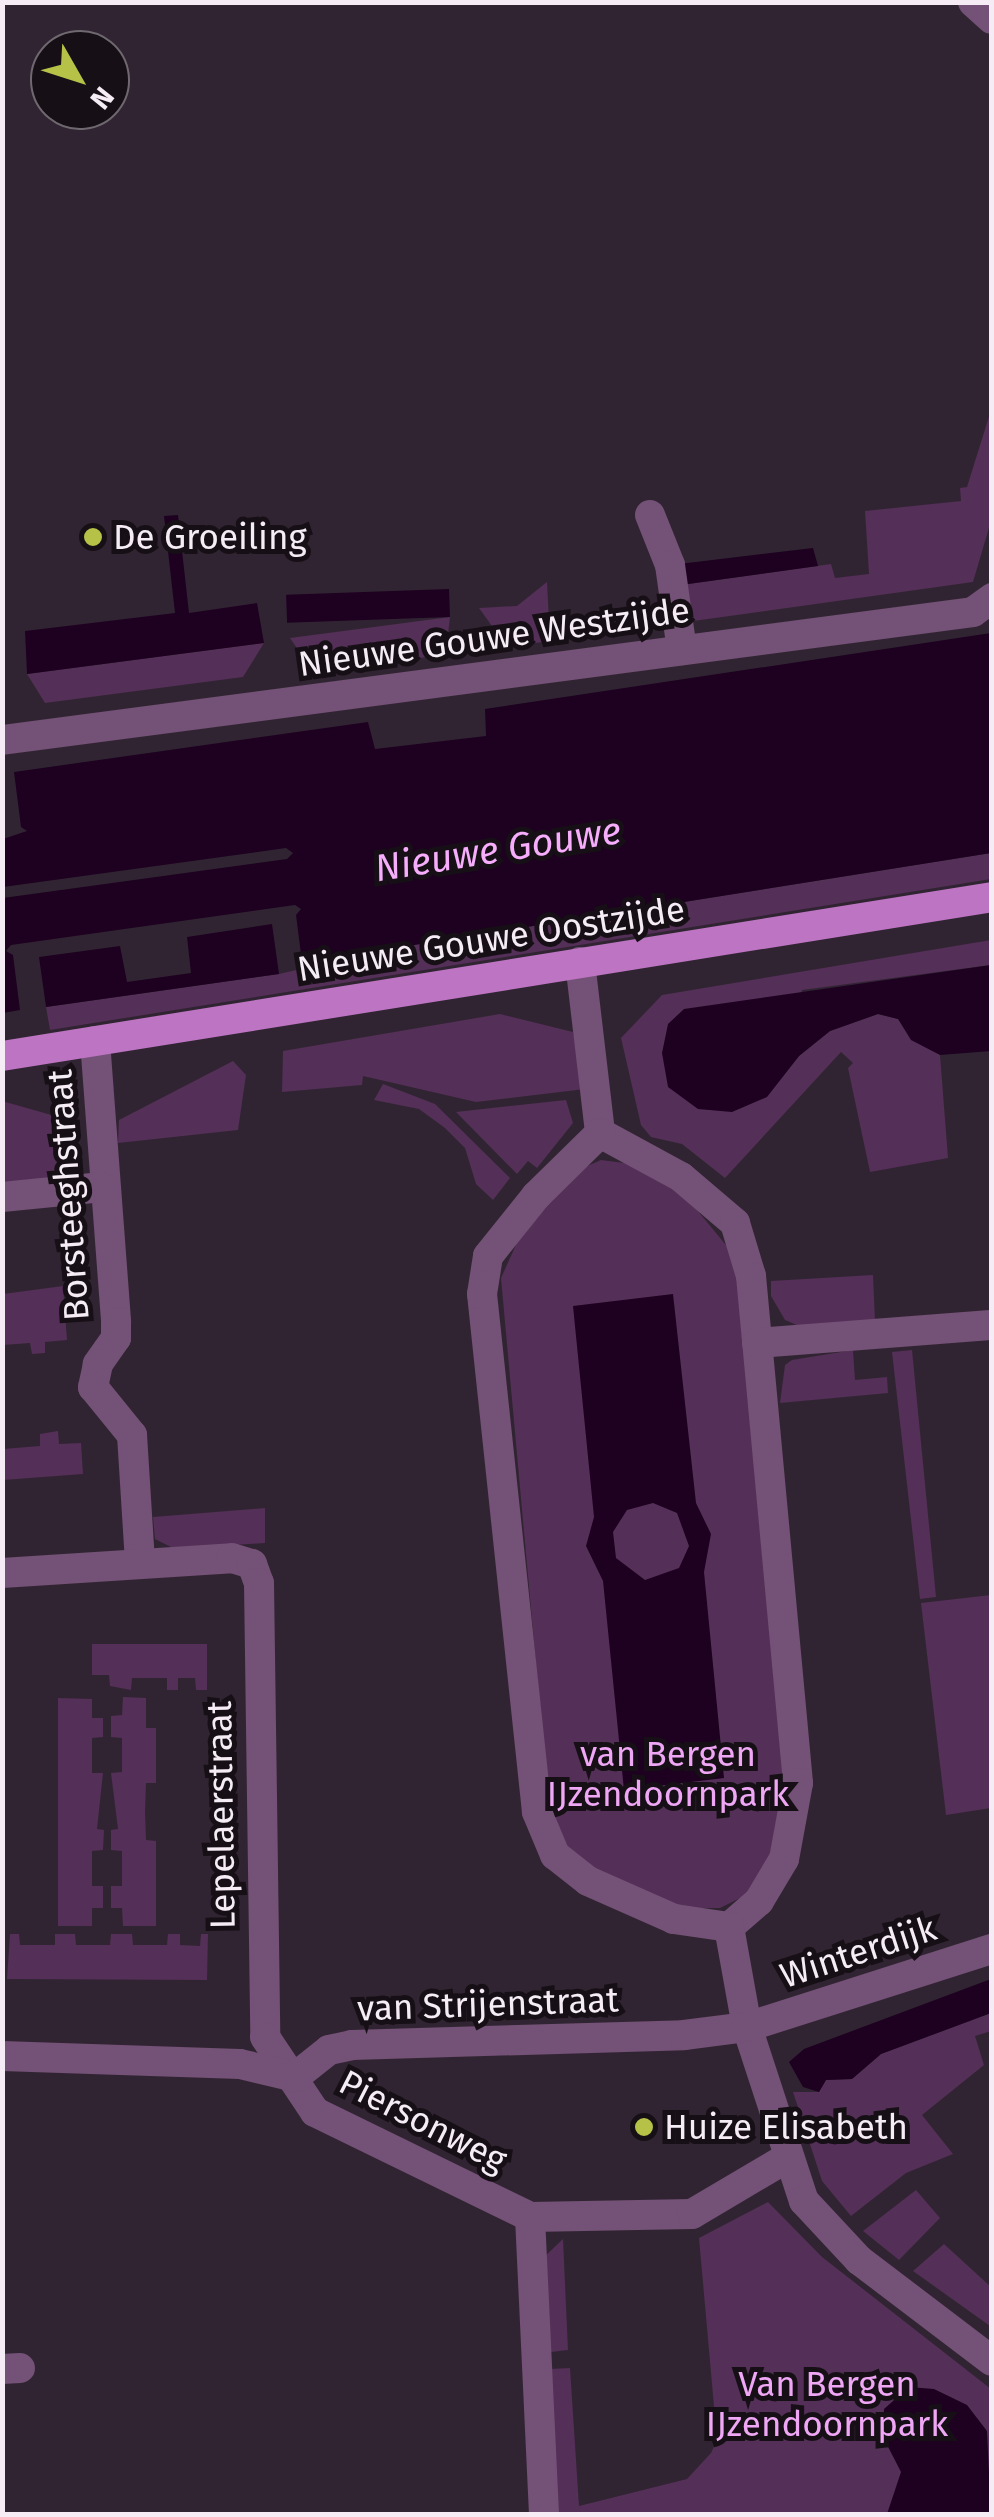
<!DOCTYPE html>
<style>
body{margin:0}
#map{position:relative;width:994px;height:2517px;overflow:hidden;background:#312432;font-family:"Fira Sans",sans-serif}
div>[style]{position:absolute}
.green>*{inset:0;background:#542f57}
.water>*{inset:0;background:#1e0021;transform-origin:0 0}
.minor>*{height:30px;margin:-15px;padding:0 15px;transform-origin:15px;border-radius:15px;background:#745176}
.major>*{height:30px;margin:-15px;padding:0 15px;transform-origin:15px;border-radius:15px;background:#bd75c3}
.dots>*{width:28px;height:28px;translate:-50% -50%;box-sizing:border-box;border:5px solid #161016;border-radius:50%}
span{translate:-50% -50%;white-space:nowrap;text-align:center;line-height:1.15;-webkit-text-stroke:10px #161016;paint-order:stroke}
.poi-label{font-size:35px;color:#f5ecf6}
.left{translate:0 -50%;text-align:left}
.street-label{font-size:35px;color:#f5ecf6}
.park-label{font-size:35px;color:#efa7f5}
.water-label{font-size:38px;color:#f6adfb;font-style:italic}
.frame{position:absolute;inset:0;border:5px solid #f5ecf6;pointer-events:none}
.north{position:absolute;left:30px;top:30px;width:100px;height:100px;box-sizing:border-box;background:#161016;border:2px solid #6f6870;border-radius:50%;rotate:129deg;font-size:28px;font-weight:700;line-height:40px;text-align:center;color:#f5ecf6}
.north::after{content:'';display:block;margin:auto;width:35px;height:45px;background:#b6c148;clip-path:polygon(50% 0,100% 100%,50% 72%,0 100%)}
</style>
<div id="map">
<div class="green">
<i style="clip-path:polygon(991px 410px,991px 521px,973px 582px,686px 622px,681px 585px,831px 564px,835px 578px,869px 574px,865px 511px,961px 501px,960px 488px,967px 487px)"></i>
<i style="clip-path:polygon(547px 582px,550px 641px,507px 647px,479px 608px,517px 606px)"></i>
<i style="clip-path:polygon(450px 617px,448px 634px,428px 657px,313px 672px,290px 638px)"></i>
<i style="clip-path:polygon(264px 643px,243px 677px,45px 703px,27px 674px)"></i>
<i style="clip-path:polygon(991px 853px,991px 879px,50px 1030px,46px 1007px,279px 974px,388px 949px)"></i>
<i style="clip-path:polygon(991px 940px,991px 965px,802px 990px,767px 1096px,799px 1056px,830px 1031px,878px 1014px,898px 1019px,940px 1055px,948px 1158px,870px 1172px,848px 1068px,853px 1063px,841px 1052px,725px 1178px,682px 1144px,651px 1137px,641px 1125px,621px 1038px,662px 995px)"></i>
<i style="clip-path:polygon(500px 1014px,573px 1032px,585px 1089px,476px 1102px,363px 1076px,362px 1085px,282px 1092px,283px 1051px)"></i>
<i style="clip-path:polygon(233px 1061px,246px 1075px,238px 1130px,118px 1143px,119px 1120px)"></i>
<i style="clip-path:polygon(383px 1084px,435px 1104px,510px 1178px,493px 1200px,476px 1184px,465px 1148px,445px 1128px,419px 1109px,374px 1100px)"></i>
<i style="clip-path:polygon(566px 1100px,573px 1123px,537px 1168px,528px 1161px,517px 1174px,456px 1112px)"></i>
<i style="clip-path:polygon(2px 1101px,69px 1120px,79px 1175px,3px 1189px)"></i>
<i style="clip-path:polygon(601px 1160px,640px 1165px,692px 1204px,735px 1256px,790px 1780px,782px 1843px,746px 1895px,720px 1908px,688px 1908px,621px 1889px,570px 1853px,550px 1818px,501px 1278px,524px 1227px,576px 1171px)"></i>
<i style="clip-path:polygon(873px 1275px,875px 1321px,799px 1326px,785px 1320px,771px 1296px,771px 1281px)"></i>
<i style="clip-path:polygon(63px 1286px,67px 1340px,45px 1342px,45px 1353px,32px 1354px,30px 1343px,3px 1345px,3px 1294px)"></i>
<i style="clip-path:polygon(853px 1350px,855px 1380px,887px 1377px,888px 1393px,780px 1403px,785px 1365px,792px 1360px)"></i>
<i style="clip-path:polygon(912px 1350px,936px 1597px,920px 1599px,892px 1352px)"></i>
<i style="clip-path:polygon(58px 1431px,59px 1444px,81px 1443px,83px 1474px,3px 1480px,3px 1449px,40px 1446px,40px 1434px)"></i>
<i style="clip-path:polygon(265px 1508px,265px 1543px,175px 1549px,155px 1539px,153px 1517px)"></i>
<i style="clip-path:polygon(991px 1595px,991px 1808px,946px 1815px,921px 1603px)"></i>
<i style="clip-path:polygon(92px 1644px,207px 1644px,207px 1690px,196px 1690px,195px 1678px,178px 1678px,178px 1690px,167px 1690px,167px 1678px,132px 1678px,131px 1690px,110px 1686px,109px 1675px,92px 1675px)"></i>
<i style="clip-path:polygon(123px 1697px,146px 1698px,146px 1728px,156px 1728px,156px 1783px,146px 1783px,145px 1812px,146px 1840px,156px 1841px,156px 1926px,123px 1926px,122px 1908px,111px 1908px,111px 1886px,122px 1886px,122px 1851px,111px 1850px,111px 1830px,118px 1829px,111px 1773px,122px 1772px,122px 1738px,111px 1737px,111px 1716px,122px 1715px)"></i>
<i style="clip-path:polygon(58px 1698px,92px 1699px,92px 1718px,103px 1718px,103px 1737px,92px 1738px,92px 1773px,103px 1773px,97px 1829px,104px 1830px,103px 1850px,92px 1851px,92px 1886px,103px 1886px,103px 1908px,92px 1908px,92px 1926px,58px 1926px)"></i>
<i style="clip-path:polygon(10px 1934px,19px 1934px,20px 1945px,55px 1945px,55px 1934px,75px 1934px,76px 1945px,110px 1945px,111px 1934px,132px 1934px,133px 1945px,167px 1945px,168px 1934px,180px 1934px,180px 1945px,200px 1946px,201px 1934px,208px 1934px,207px 1980px,7px 1979px)"></i>
<i style="clip-path:polygon(991px 2013px,991px 2031px,975px 2036px,984px 2065px,922px 2115px,953px 2154px,906px 2173px,851px 2216px,822px 2181px,793px 2092px,819px 2092px,826px 2080px,852px 2079px,881px 2054px)"></i>
<i style="clip-path:polygon(916px 2190px,940px 2218px,899px 2260px,863px 2231px)"></i>
<i style="clip-path:polygon(768px 2202px,822px 2257px,991px 2389px,991px 2514px,556px 2514px,550px 2369px,570px 2368px,579px 2506px,687px 2479px,711px 2453px,717px 2440px,699px 2238px)"></i>
<i style="clip-path:polygon(563px 2239px,568px 2350px,551px 2352px,543px 2258px)"></i>
<i style="clip-path:polygon(944px 2244px,991px 2287px,990px 2326px,913px 2271px)"></i>
</div>
<div class="water">
<i style="clip-path:polygon(178px 515px,189px 613px,257px 603px,264px 643px,27px 674px,25px 631px,175px 613px,164px 516px)"></i>
<i style="clip-path:polygon(813px 548px,818px 566px,681px 585px,679px 564px)"></i>
<i style="left:449px;top:589px;width:28px;height:163px;rotate:88deg"></i>
<i style="clip-path:polygon(991px 633px,991px 853px,389px 949px,303px 970px,296px 915px,301px 909px,295px 905px,11px 945px,6px 951px,13px 955px,20px 1010px,3px 1013px,3px 898px,287px 859px,293px 853px,286px 848px,3px 887px,3px 839px,27px 831px,21px 827px,14px 772px,368px 722px,375px 749px,486px 736px,485px 709px)"></i>
<i style="clip-path:polygon(272px 924px,279px 974px,46px 1007px,39px 957px,120px 946px,127px 982px,191px 973px,187px 937px)"></i>
<i style="clip-path:polygon(991px 965px,991px 1051px,940px 1055px,911px 1040px,898px 1019px,878px 1014px,830px 1031px,799px 1056px,767px 1097px,732px 1112px,698px 1109px,668px 1087px,662px 1053px,668px 1024px,684px 1009px)"></i>
<i style="clip-path:polygon(evenodd,673px 1294px,696px 1503px,711px 1534px,704px 1572px,724px 1778px,624px 1790px,603px 1581px,586px 1546px,594px 1517px,573px 1306px,673px 1294px,653px 1503px,677px 1513px,689px 1546px,679px 1568px,645px 1580px,616px 1558px,613px 1532px,627px 1510px,653px 1503px)"></i>
<i style="clip-path:polygon(991px 1979px,991px 2013px,881px 2054px,852px 2079px,826px 2080px,819px 2092px,803px 2087px,789px 2062px,804px 2049px)"></i>
<i style="clip-path:polygon(909px 2387px,934px 2389px,967px 2405px,987px 2431px,991px 2514px,887px 2514px,901px 2472px,883px 2437px,884px 2409px)"></i>
</div>
<div class="minor">
<i style="left:973px;top:2px;width:25px;rotate:42deg"></i>
<i style="left:650px;top:515px;width:54px;rotate:68.2deg"></i>
<i style="left:670px;top:565px;width:86px;rotate:82deg"></i>
<i style="left:2px;top:740px;width:979px;rotate:-7.51deg"></i>
<i style="left:973px;top:612px;width:24px;rotate:-36deg"></i>
<i style="left:580px;top:962px;width:172px;rotate:83.3deg"></i>
<i style="left:95px;top:1041px;width:282px;rotate:85.7deg"></i>
<i style="left:116px;top:1322px;width:16px;rotate:90deg"></i>
<i style="left:116px;top:1338px;width:32px;rotate:125deg"></i>
<i style="left:98px;top:1364px;width:24px;rotate:102deg"></i>
<i style="left:93px;top:1387px;width:62px;rotate:50.9deg"></i>
<i style="left:132px;top:1435px;width:127px;rotate:86.4deg"></i>
<i style="left:600px;top:1133px;width:92px;rotate:28.5deg"></i>
<i style="left:681px;top:1177px;width:71px;rotate:40.4deg"></i>
<i style="left:735px;top:1223px;width:55px;rotate:73.2deg"></i>
<i style="left:751px;top:1276px;width:509px;rotate:84.7deg"></i>
<i style="left:798px;top:1783px;width:77px;rotate:100.4deg"></i>
<i style="left:784px;top:1859px;width:49px;rotate:120.8deg"></i>
<i style="left:759px;top:1901px;width:40px;rotate:139deg"></i>
<i style="left:729px;top:1927px;width:56px;rotate:-171.7deg"></i>
<i style="left:674px;top:1919px;width:94px;rotate:-156.2deg"></i>
<i style="left:588px;top:1881px;width:42px;rotate:-141.8deg"></i>
<i style="left:555px;top:1855px;width:47px;rotate:-112.7deg"></i>
<i style="left:537px;top:1812px;width:521px;rotate:-96.06deg"></i>
<i style="left:482px;top:1294px;width:38px;rotate:-81deg"></i>
<i style="left:488px;top:1256px;width:77px;rotate:-51.3deg"></i>
<i style="left:536px;top:1196px;width:90px;rotate:-44.5deg"></i>
<i style="left:2px;top:1197px;width:101px;rotate:-5.7deg"></i>
<i style="left:757px;top:1343px;width:234px;rotate:-4.4deg"></i>
<i style="left:2px;top:1573px;width:230px;rotate:-3.7deg"></i>
<i style="left:232px;top:1558px;width:21px;rotate:17deg"></i>
<i style="left:252px;top:1564px;width:20px;rotate:70deg"></i>
<i style="left:259px;top:1583px;width:454px;rotate:89.2deg"></i>
<i style="left:265px;top:2037px;width:90px;rotate:56.3deg"></i>
<i style="left:315px;top:2112px;width:239px;rotate:26deg"></i>
<i style="left:530px;top:2217px;width:162px;rotate:-1.1deg"></i>
<i style="left:692px;top:2214px;width:108px;rotate:-30.6deg"></i>
<i style="left:729px;top:1927px;width:102px;rotate:79.8deg"></i>
<i style="left:747px;top:2027px;width:183px;rotate:71.9deg"></i>
<i style="left:804px;top:2201px;width:81px;rotate:47deg"></i>
<i style="left:859px;top:2260px;width:167px;rotate:37.2deg"></i>
<i style="left:2px;top:2056px;width:238px;rotate:1.9deg"></i>
<i style="left:240px;top:2064px;width:57px;rotate:13.3deg"></i>
<i style="left:295px;top:2077px;width:43px;rotate:-38.5deg"></i>
<i style="left:329px;top:2050px;width:24px;rotate:-12deg"></i>
<i style="left:352px;top:2045px;width:332px;rotate:-1.7deg"></i>
<i style="left:684px;top:2035px;width:64px;rotate:-7.2deg"></i>
<i style="left:747px;top:2027px;width:257px;rotate:-17.7deg"></i>
<i style="left:530px;top:2217px;width:297px;rotate:87.3deg"></i>
<i style="left:2px;top:2369px;width:18px;rotate:-3deg"></i>
</div>
<div class="major">
<i style="left:2px;top:1056px;width:1003px;rotate:-9.12deg"></i>
</div>
<div class="dots">
<i style="left:93px;top:537px;background:#b6c148"></i>
<i style="left:644px;top:2127px;background:#b6c148"></i>
</div>
<div class="poi-label">
<span class="left" style="left:113px;top:537px">De Groeiling</span>
<span class="left" style="left:664px;top:2127px">Huize Elisabeth</span>
</div>
<div class="street-label">
<span style="left:494px;top:637px;rotate:-8deg">Nieuwe Gouwe Westzijde</span>
<span style="left:491px;top:939px;rotate:-9deg">Nieuwe Gouwe Oostzijde</span>
<span style="left:68px;top:1195px;rotate:-94deg">Borsteeghstraat</span>
<span style="left:221px;top:1815px;rotate:-91deg">Lepelaerstraat</span>
<span style="left:858px;top:1952px;rotate:-18deg">Winterdijk</span>
<span style="left:488px;top:2004px;rotate:-2deg">van Strijenstraat</span>
<span style="left:423px;top:2121px;rotate:27deg">Piersonweg</span>
</div>
<div class="park-label">
<span style="left:668px;top:1774px">van Bergen<br>IJzendoornpark</span>
<span style="left:827px;top:2404px">Van Bergen<br>IJzendoornpark</span>
</div>
<div class="water-label">
<span style="left:498px;top:850px;rotate:-9deg">Nieuwe Gouwe</span>
</div>
<div class="frame"></div>
<div class="north">N</div>
</div>
